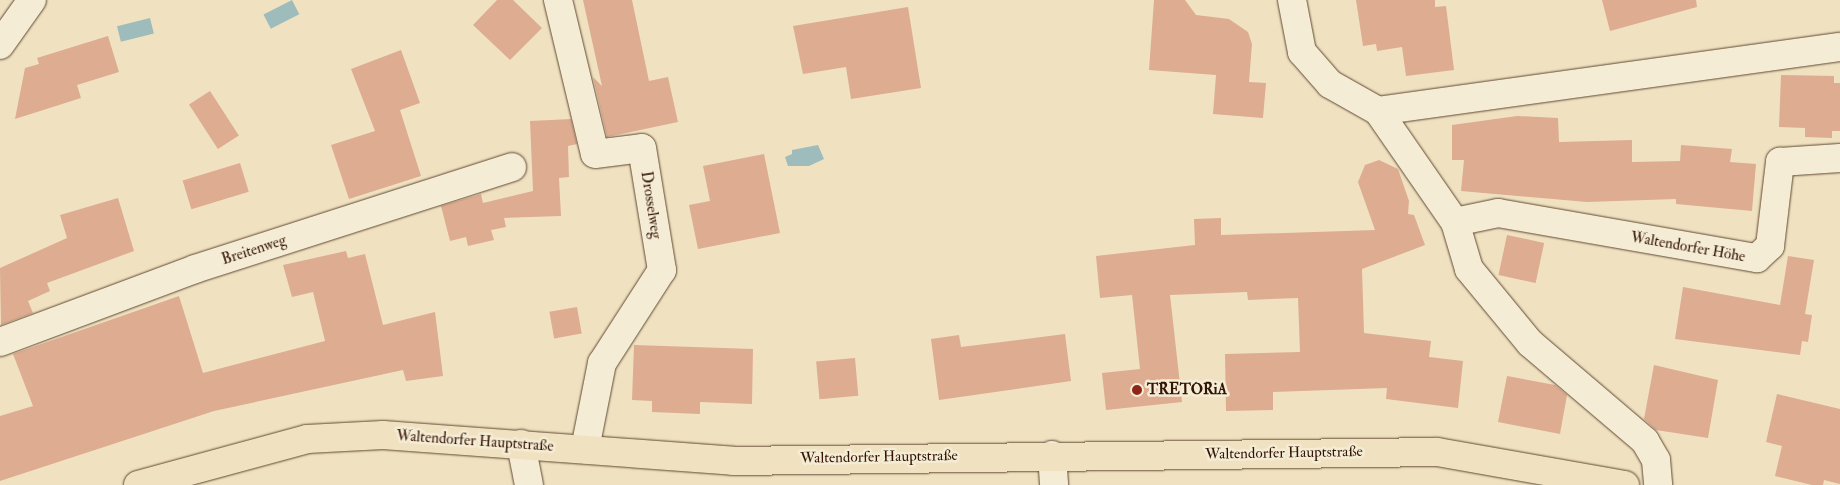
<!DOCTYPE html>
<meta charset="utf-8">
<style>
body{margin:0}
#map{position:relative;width:1840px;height:485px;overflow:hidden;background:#f0e2c0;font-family:"IM FELL Double Pica",serif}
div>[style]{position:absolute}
.water>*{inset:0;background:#9dbcbb;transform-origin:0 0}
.building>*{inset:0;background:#ddac91;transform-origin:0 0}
.roads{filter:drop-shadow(0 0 1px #614833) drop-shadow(0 0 1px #614833)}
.minor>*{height:28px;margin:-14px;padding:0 14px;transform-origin:14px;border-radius:14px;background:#f5ecd6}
.major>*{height:28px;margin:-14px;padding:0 14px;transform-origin:14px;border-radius:14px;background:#f0e2c0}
.dots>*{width:14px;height:14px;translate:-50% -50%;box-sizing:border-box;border:2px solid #f5ecd6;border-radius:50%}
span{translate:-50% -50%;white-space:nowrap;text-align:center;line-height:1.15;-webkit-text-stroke:5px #f5ecd6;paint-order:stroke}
.street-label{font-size:15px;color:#311404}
.poi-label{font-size:15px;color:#311404;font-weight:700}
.left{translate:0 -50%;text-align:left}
</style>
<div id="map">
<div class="water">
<i style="left:292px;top:0;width:16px;height:32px;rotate:63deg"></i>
<i style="left:150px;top:18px;width:16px;height:34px;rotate:76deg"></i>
<i style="clip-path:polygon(818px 145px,824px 159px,809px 166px,788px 166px,785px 157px,792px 154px,792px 150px)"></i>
</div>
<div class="building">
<i style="clip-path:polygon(497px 0,513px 0,542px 28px,510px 60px,473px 25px)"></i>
<i style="clip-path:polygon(583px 0,632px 0,649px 81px,668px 77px,678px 122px,607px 137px,593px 77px,602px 86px)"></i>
<i style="clip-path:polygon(1154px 0,1185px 0,1196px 15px,1229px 19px,1248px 32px,1252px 44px,1249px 82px,1266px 83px,1263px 118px,1213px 114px,1216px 75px,1149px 70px)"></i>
<i style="clip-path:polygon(1356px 0,1435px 0,1435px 7px,1446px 6px,1454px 70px,1406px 76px,1402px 47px,1377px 51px,1376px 44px,1363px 46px)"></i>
<i style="clip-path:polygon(1602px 0,1696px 0,1697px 7px,1610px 31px)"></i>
<i style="clip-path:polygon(908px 7px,921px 88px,851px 99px,846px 67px,803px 74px,793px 26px)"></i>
<i style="clip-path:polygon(108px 36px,119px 72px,77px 85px,81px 98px,15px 119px,25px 68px,39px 64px,37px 58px)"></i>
<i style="clip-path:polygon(401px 50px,420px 103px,400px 110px,421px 176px,349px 199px,331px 145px,375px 131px,351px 69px)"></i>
<i style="clip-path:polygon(1781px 75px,1834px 76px,1834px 83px,1840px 83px,1840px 131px,1832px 131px,1832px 138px,1805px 137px,1805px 128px,1779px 127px)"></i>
<i style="left:210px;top:91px;width:53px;height:25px;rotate:57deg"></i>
<i style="clip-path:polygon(1517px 116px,1558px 118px,1559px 142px,1632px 140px,1632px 162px,1680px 161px,1681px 145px,1732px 149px,1730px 162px,1756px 164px,1752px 211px,1676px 204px,1676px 199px,1587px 202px,1461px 191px,1464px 160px,1452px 160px,1452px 125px)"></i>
<i style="clip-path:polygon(571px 119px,577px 144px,568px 146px,569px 177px,559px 178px,561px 216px,504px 218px,506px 227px,491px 230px,494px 240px,468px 246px,466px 237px,450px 241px,441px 206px,481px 194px,483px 203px,533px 191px,530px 121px)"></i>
<i style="clip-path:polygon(764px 154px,780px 233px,698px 249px,689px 205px,710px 201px,703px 166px)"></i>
<i style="clip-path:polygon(1379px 160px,1398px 169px,1409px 201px,1408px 214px,1414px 215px,1425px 245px,1362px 269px,1364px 333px,1431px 341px,1429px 357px,1463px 361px,1458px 408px,1386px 399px,1387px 388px,1273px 392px,1273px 410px,1226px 411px,1225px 354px,1300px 352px,1298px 298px,1248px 300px,1247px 292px,1170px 295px,1182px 402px,1106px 410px,1102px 373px,1140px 369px,1132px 295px,1100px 298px,1096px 256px,1195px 245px,1194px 219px,1221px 218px,1221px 235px,1375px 230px,1358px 182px,1365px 165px)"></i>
<i style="left:240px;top:163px;width:30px;height:60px;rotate:73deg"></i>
<i style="clip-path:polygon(118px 198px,134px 251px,47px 283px,50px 291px,28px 301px,33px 313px,1px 325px,0 268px,67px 238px,60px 215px)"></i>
<i style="left:1507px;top:235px;width:38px;height:41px;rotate:12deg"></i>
<i style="clip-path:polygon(346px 251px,348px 258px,365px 254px,383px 325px,435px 312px,443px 376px,406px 381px,403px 370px,214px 411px,0 481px,0 416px,33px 406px,13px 354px,179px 296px,203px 373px,325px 341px,313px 292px,292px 297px,283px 265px)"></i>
<i style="clip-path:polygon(1788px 256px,1814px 260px,1805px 314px,1812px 315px,1808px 342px,1802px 341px,1800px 355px,1675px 339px,1683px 287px,1780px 305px)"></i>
<i style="left:577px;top:307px;width:27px;height:28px;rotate:80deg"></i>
<i style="clip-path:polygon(1065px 334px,1071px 381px,939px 400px,931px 339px,959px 335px,961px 347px)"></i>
<i style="clip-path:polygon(634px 345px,753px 349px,752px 404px,700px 402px,700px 414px,652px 412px,652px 401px,632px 400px)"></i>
<i style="left:855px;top:358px;width:38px;height:39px;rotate:85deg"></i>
<i style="clip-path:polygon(1654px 365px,1718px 380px,1708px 438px,1656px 430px,1644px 419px)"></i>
<i style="clip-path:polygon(1507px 376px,1555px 385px,1567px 395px,1560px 434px,1498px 422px)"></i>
<i style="clip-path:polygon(1777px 394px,1840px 409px,1840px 484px,1824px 480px,1823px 485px,1812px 485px,1775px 476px,1782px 446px,1766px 442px)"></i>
</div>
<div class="roads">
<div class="minor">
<i style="left:558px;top:0;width:158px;rotate:76.5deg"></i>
<i style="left:595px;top:154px;width:47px;rotate:-7.3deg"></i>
<i style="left:642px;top:148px;width:124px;rotate:80.7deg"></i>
<i style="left:662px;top:270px;width:111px;rotate:122.8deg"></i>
<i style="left:602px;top:363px;width:88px;rotate:101.2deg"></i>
<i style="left:1292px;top:0;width:53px;rotate:79.1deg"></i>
<i style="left:1302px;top:52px;width:43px;rotate:48.8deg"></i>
<i style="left:1330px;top:84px;width:55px;rotate:29.4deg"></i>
<i style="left:1378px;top:111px;width:135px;rotate:55.3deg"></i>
<i style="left:1455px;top:222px;width:49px;rotate:73.4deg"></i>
<i style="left:1469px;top:269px;width:96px;rotate:50.5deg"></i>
<i style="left:1530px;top:343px;width:151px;rotate:40.4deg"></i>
<i style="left:1645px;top:441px;width:22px;rotate:60deg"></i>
<i style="left:1656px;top:460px;width:25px;rotate:85deg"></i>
<i style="left:0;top:45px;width:55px;rotate:-54.6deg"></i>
<i style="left:1378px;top:111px;width:466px;rotate:-7.9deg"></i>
<i style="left:1455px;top:222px;width:44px;rotate:-11.8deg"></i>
<i style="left:1498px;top:213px;width:263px;rotate:9.9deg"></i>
<i style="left:1757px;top:258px;width:18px;rotate:-43deg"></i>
<i style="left:1770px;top:246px;width:85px;rotate:-83.2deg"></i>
<i style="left:1780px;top:162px;width:60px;rotate:-3.8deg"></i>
<i style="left:0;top:342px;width:208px;rotate:-20.5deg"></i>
<i style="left:195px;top:269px;width:333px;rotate:-17.8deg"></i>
<i style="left:521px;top:444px;width:42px;rotate:79deg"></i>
<i style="left:1052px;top:455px;width:30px;rotate:86deg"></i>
</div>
<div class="major">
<i style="left:138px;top:485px;width:175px;rotate:-15.2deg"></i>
<i style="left:307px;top:439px;width:76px;rotate:-3deg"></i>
<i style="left:383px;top:435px;width:351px;rotate:4.2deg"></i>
<i style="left:733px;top:461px;width:704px;rotate:-0.73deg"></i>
<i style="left:1437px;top:452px;width:191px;rotate:10deg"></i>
</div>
</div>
<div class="dots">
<i style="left:1137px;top:390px;background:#8f2418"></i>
</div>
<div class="street-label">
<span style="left:651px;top:205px;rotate:81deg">Drosselweg</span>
<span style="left:1688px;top:247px;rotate:10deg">Waltendorfer Höhe</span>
<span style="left:254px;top:250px;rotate:-18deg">Breitenweg</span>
<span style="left:475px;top:441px;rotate:4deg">Waltendorfer Hauptstraße</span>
<span style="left:1284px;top:453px;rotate:-1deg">Waltendorfer Hauptstraße</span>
<span style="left:879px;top:457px;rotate:-1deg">Waltendorfer Hauptstraße</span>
</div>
<div class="poi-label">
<span class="left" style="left:1147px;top:390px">TRETORiA</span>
</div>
</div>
